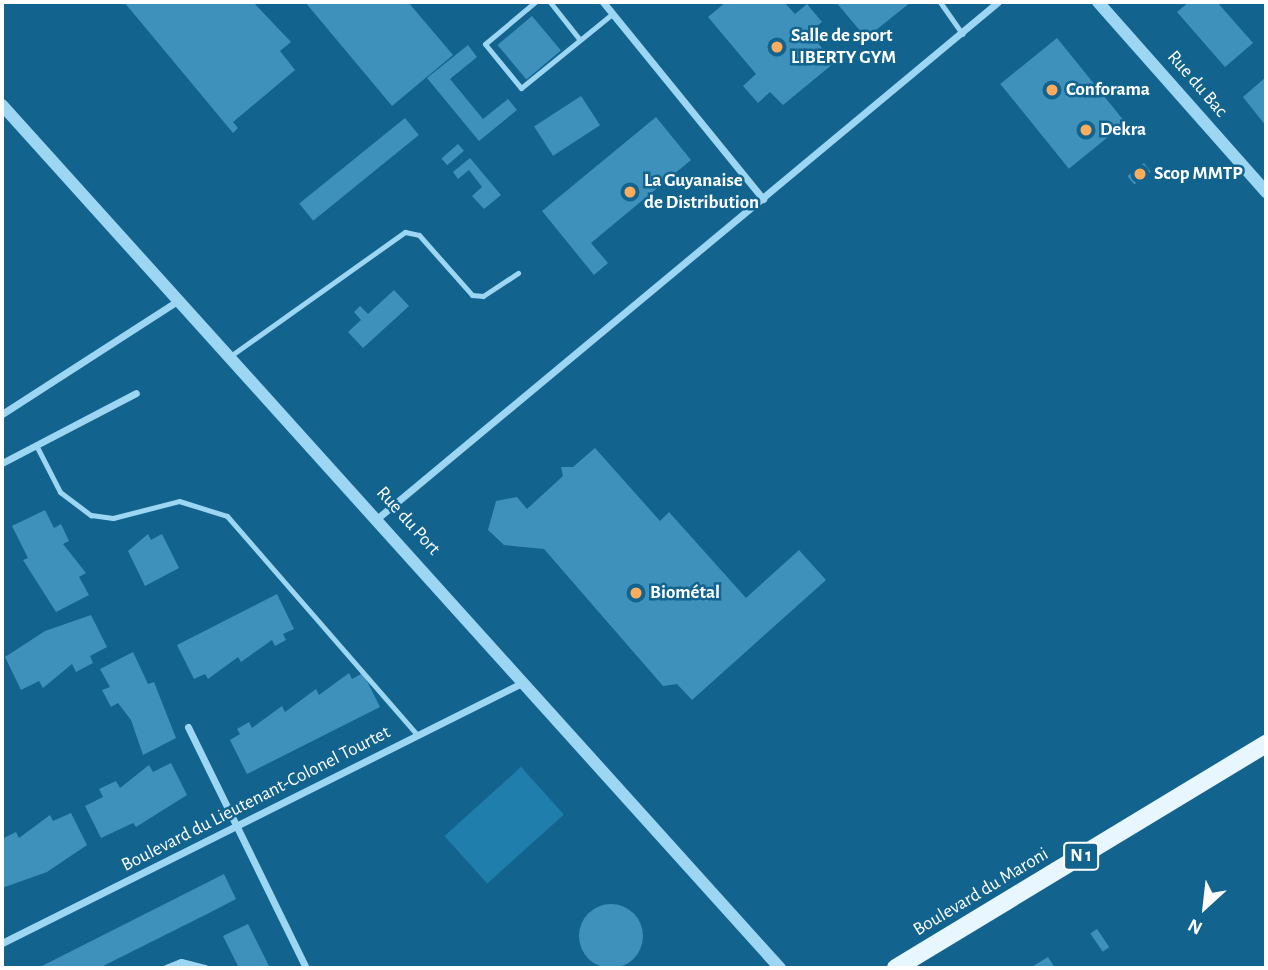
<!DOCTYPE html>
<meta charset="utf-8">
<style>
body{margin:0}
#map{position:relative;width:1268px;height:970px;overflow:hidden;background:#12648f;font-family:"Alegreya Sans",sans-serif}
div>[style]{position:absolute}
.green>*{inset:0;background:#207ead;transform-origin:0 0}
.building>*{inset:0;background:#3e91ba;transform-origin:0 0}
.round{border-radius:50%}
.service>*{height:5px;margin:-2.5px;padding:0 2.5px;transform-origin:2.5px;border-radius:2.5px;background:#9cd6f2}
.minor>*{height:7px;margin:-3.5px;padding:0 3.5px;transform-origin:3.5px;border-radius:3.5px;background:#9cd6f2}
.tertiary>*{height:12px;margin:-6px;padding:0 6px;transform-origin:6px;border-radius:6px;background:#9cd6f2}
.primary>*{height:18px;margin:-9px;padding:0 9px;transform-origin:9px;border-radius:9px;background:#e7f6ff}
.dots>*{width:19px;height:19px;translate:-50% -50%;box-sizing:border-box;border:4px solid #12648f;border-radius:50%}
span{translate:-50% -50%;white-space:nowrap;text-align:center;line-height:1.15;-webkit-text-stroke:5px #12648f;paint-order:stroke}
.shield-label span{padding:2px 5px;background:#12648f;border:2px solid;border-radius:5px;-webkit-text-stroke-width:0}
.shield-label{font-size:18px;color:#fff;font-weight:700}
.poi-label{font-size:19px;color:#fff;font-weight:700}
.left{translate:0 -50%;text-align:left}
.street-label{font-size:19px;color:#fff}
.frame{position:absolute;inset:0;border:4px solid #fff;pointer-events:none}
.north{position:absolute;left:1170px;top:872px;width:70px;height:70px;-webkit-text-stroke:5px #12648f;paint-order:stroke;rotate:207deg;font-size:19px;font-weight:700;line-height:28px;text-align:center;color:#fff}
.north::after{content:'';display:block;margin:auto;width:24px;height:32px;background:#fff;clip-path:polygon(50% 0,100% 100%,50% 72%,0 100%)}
</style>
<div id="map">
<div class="green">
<i style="left:521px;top:767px;width:64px;height:103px;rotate:48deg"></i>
</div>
<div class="building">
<i style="clip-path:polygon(124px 2px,253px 2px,291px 42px,280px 51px,295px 70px,233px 122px,238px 128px,233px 133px)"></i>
<i style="clip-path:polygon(305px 2px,408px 2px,453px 55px,392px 106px)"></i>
<i style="clip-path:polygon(726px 2px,784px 2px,795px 14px,807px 4px,822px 22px,809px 32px,834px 63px,783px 105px,770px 92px,758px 103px,743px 86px,756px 74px,708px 17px)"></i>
<i style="clip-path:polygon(836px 2px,911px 2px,866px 38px)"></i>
<i style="clip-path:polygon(1189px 2px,1217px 2px,1253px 43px,1225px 67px,1177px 12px)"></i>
<i style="left:532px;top:16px;width:45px;height:45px;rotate:50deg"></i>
<i style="left:1057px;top:38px;width:109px;height:73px;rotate:51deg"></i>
<i style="clip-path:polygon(468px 45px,477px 57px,450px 79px,483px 119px,508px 99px,517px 110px,479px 141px,427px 78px)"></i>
<i style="clip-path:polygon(1266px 77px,1266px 126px,1243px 97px)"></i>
<i style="left:581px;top:96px;width:35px;height:56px;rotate:57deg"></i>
<i style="clip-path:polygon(656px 117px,691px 160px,591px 243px,608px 263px,594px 275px,542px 211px)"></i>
<i style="left:405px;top:118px;width:22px;height:136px;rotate:51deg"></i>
<i style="left:458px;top:144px;width:9px;height:22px;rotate:49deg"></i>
<i style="clip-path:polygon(470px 158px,501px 195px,484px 209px,472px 196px,482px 187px,469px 170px,458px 179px,453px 172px)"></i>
<i style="left:1144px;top:163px;width:11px;height:21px;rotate:52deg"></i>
<i style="clip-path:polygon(394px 290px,409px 306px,363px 348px,348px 332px,361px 320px,354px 312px,360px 306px,368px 314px)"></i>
<i style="clip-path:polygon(595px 448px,660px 521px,669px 512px,746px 598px,799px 550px,826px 580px,692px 700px,677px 684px,663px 686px,544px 549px,504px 545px,488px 530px,496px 501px,517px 497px,527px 509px,563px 476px,561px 467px,573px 467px)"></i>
<i style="clip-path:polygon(45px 510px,54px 528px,61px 524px,69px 541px,63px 544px,86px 573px,79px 577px,89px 595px,56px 612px,23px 560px,28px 558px,12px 526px)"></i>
<i style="clip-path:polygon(148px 534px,151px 540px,162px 534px,179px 568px,145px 586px,128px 551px)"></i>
<i style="clip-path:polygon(277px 594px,294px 629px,283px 634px,286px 640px,275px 646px,272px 640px,241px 662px,238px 657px,208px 679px,205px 674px,194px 679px,177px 645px)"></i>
<i style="clip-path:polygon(91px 615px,107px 647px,90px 656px,93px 663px,76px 672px,72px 664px,43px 688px,39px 681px,21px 690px,5px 657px,45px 631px)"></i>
<i style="clip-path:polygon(133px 652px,148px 684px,154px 682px,176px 738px,143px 755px,131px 720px,118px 703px,111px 707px,102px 690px,110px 687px,100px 669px)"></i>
<i style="clip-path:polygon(349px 673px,352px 679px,363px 673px,380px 707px,247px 774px,230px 740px,240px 734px,237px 729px,249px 722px,252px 728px,282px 706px,285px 712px,316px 689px,319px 695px)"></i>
<i style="clip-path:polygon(171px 763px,187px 795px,136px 827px,133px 823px,101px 838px,85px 806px,103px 797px,99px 789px,116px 781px,120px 788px,149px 765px,153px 772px)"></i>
<i style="clip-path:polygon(71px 813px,87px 845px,47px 872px,2px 888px,2px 839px,16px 832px,19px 838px,50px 815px,53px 821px)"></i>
<i style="clip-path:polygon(224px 874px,236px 899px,213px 911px,99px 968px,38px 968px)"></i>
<i class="round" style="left:579px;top:904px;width:64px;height:64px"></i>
<i style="clip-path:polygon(248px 924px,270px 968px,239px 968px,223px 936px)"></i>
<i style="left:1097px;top:929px;width:22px;height:8px;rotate:56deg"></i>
<i style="clip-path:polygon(1048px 957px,1055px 968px,1030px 968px)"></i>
</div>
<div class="service">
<i style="left:535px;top:2px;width:65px;rotate:140deg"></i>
<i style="left:485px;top:44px;width:57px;rotate:50.7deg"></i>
<i style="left:521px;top:88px;width:117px;rotate:-39.1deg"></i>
<i style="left:550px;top:2px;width:48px;rotate:51.7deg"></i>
<i style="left:940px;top:2px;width:39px;rotate:55deg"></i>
<i style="left:229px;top:357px;width:216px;rotate:-35.4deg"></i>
<i style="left:405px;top:232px;width:14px;rotate:12deg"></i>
<i style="left:419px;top:235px;width:80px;rotate:48.5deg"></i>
<i style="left:472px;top:295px;width:11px;rotate:5deg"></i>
<i style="left:483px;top:296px;width:42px;rotate:-33.3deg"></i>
<i style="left:36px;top:445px;width:53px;rotate:62.9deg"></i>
<i style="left:60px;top:492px;width:39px;rotate:37deg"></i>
<i style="left:91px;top:515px;width:22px;rotate:8deg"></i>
<i style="left:113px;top:518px;width:68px;rotate:-14.4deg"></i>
<i style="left:179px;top:501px;width:50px;rotate:17.4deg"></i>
<i style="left:227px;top:516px;width:291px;rotate:49deg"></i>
</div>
<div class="minor">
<i style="left:603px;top:2px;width:254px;rotate:50.9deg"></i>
<i style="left:2px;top:414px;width:207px;rotate:-32.8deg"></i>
<i style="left:2px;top:463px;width:151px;rotate:-27.6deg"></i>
<i style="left:379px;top:517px;width:805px;rotate:-39.76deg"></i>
<i style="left:188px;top:727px;width:268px;rotate:63.9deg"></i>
<i style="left:2px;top:943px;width:584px;rotate:-26.57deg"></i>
<i style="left:166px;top:968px;width:16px;rotate:-22deg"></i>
<i style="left:181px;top:962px;width:25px;rotate:14deg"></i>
</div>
<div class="tertiary">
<i style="left:1098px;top:2px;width:254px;rotate:48.5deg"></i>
<i style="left:2px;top:105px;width:1162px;rotate:47.97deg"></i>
</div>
<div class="primary">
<i style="left:896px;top:968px;width:433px;rotate:-31.2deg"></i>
</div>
<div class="dots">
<i style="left:777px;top:47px;background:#ffad5d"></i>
<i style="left:1052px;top:90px;background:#ffad5d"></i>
<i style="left:1086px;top:130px;background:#ffad5d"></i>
<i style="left:1140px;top:174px;background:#ffad5d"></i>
<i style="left:630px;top:192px;background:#ffad5d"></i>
<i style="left:636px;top:593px;background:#ffad5d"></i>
</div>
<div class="shield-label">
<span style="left:1081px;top:856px">N 1</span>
</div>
<div class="poi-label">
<span class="left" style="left:791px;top:47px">Salle de sport<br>LIBERTY GYM</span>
<span class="left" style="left:1066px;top:90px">Conforama</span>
<span class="left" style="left:1100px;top:130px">Dekra</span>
<span class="left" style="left:1154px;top:174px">Scop MMTP</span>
<span class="left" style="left:644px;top:192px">La Guyanaise<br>de Distribution</span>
<span class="left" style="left:650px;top:593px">Biométal</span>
</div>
<div class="street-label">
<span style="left:1197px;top:84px;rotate:49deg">Rue du Bac</span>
<span style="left:408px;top:521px;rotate:48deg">Rue du Port</span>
<span style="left:256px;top:799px;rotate:-27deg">Boulevard du Lieutenant-Colonel Tourtet</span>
<span style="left:981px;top:892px;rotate:-31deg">Boulevard du Maroni</span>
</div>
<div class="frame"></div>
<div class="north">N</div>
</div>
